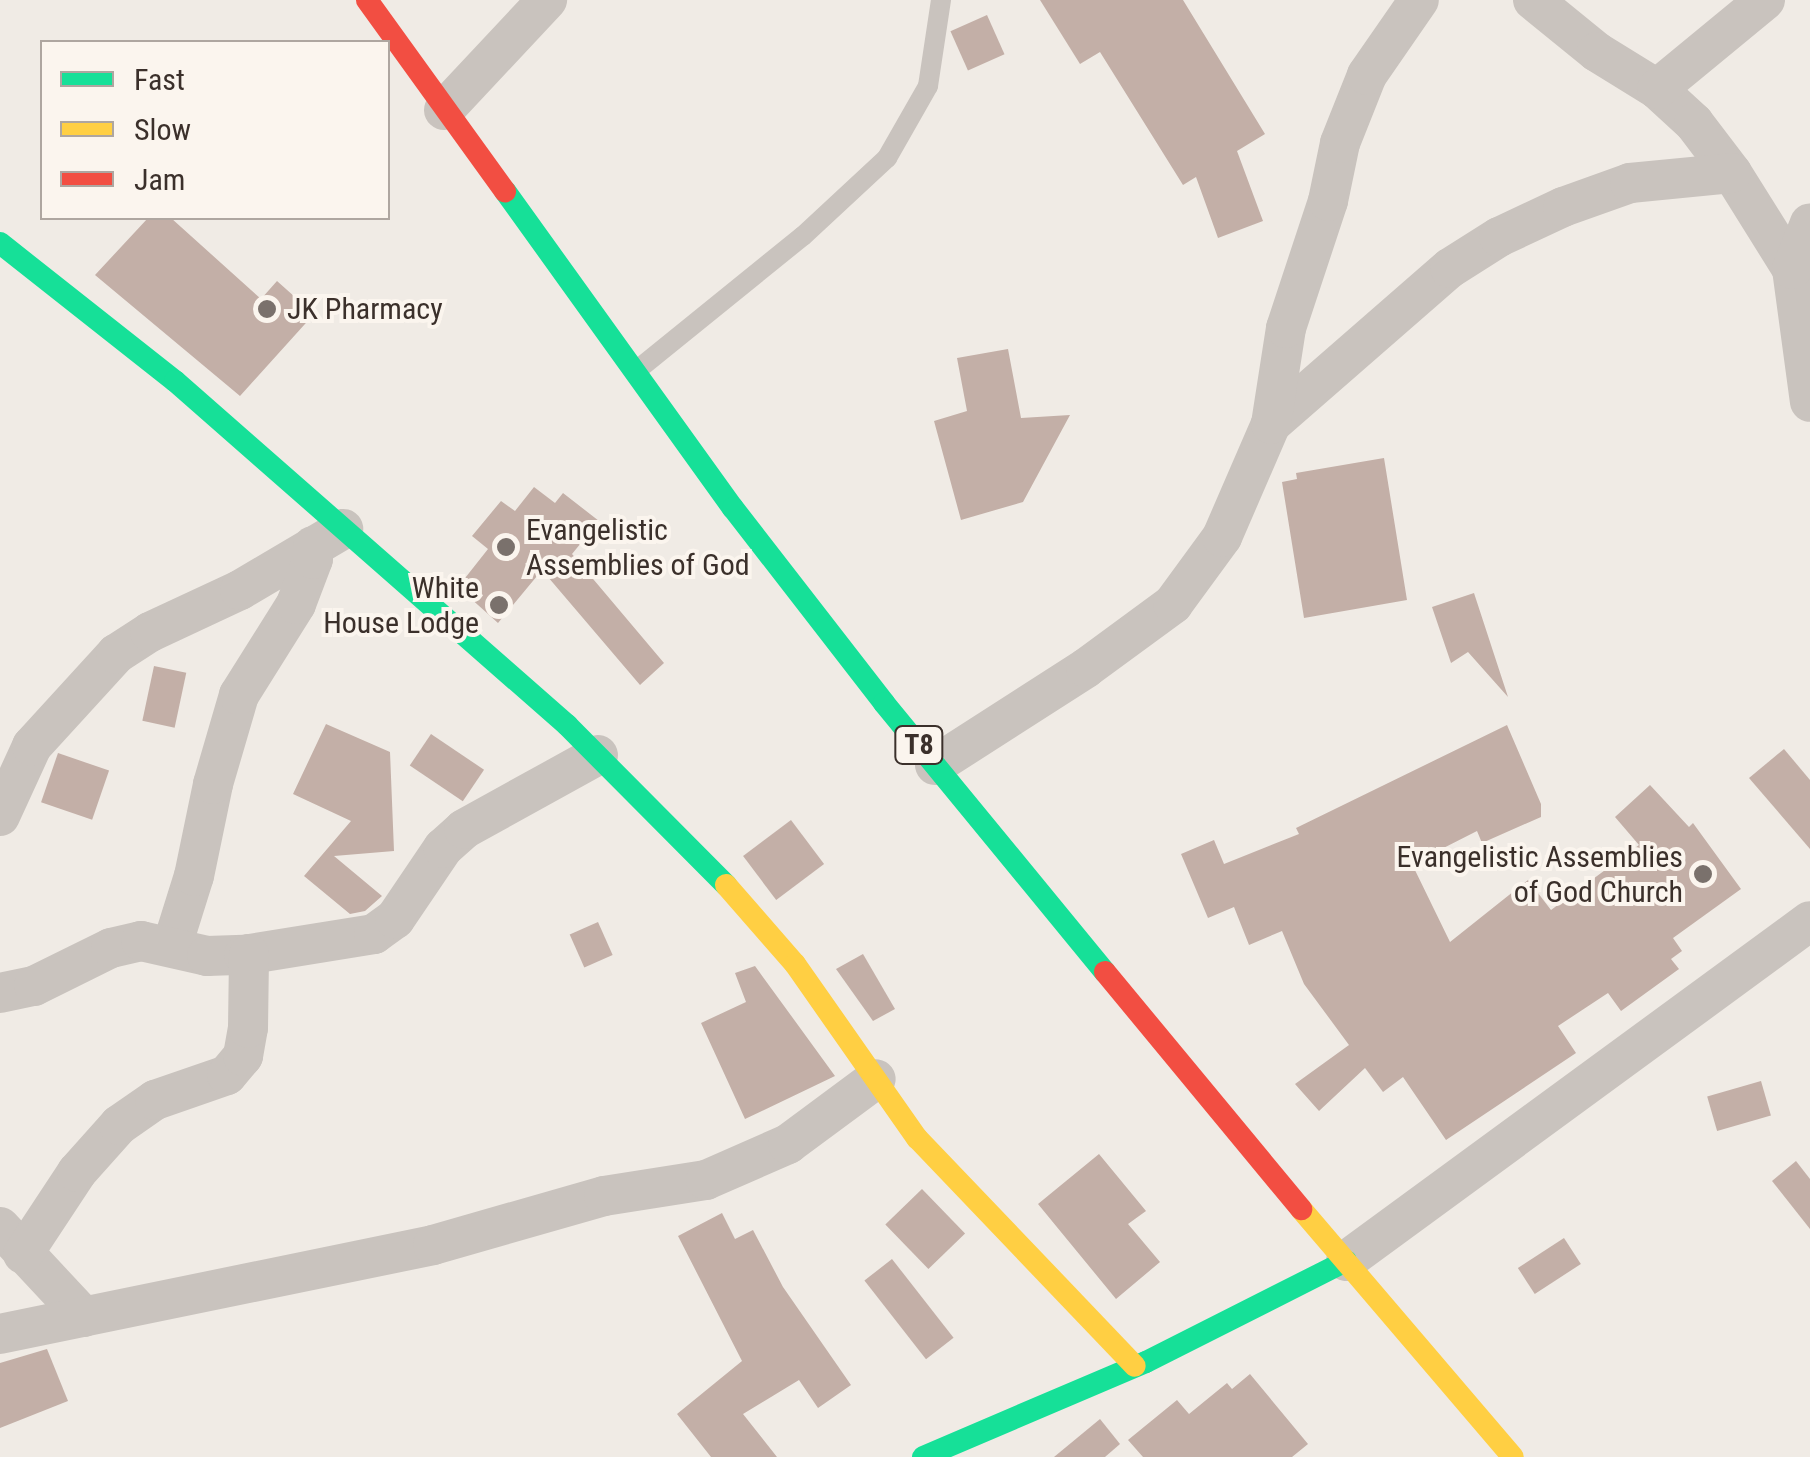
<!DOCTYPE html>
<style>
body{margin:0}
#map{position:relative;width:1810px;height:1457px;overflow:hidden;background:#f0ebe5;font-family:"Roboto Condensed",sans-serif}
div>[style]{position:absolute}
.building>*{inset:0;background:#c3afa7;transform-origin:0 0}
.lane>*{height:20px;margin:-10px;padding:0 10px;transform-origin:10px;border-radius:10px;background:#c9c3be}
.street>*{height:40px;margin:-20px;padding:0 20px;transform-origin:20px;border-radius:20px;background:#c9c3be}
.fast>*{height:22px;margin:-11px;padding:0 11px;transform-origin:11px;border-radius:11px;background:#16e098}
.slow>*{height:22px;margin:-11px;padding:0 11px;transform-origin:11px;border-radius:11px;background:#ffcf43}
.jam>*{height:22px;margin:-11px;padding:0 11px;transform-origin:11px;border-radius:11px;background:#f24e42}
.dots>*{width:28px;height:28px;translate:-50% -50%;box-sizing:border-box;border:5px solid #fbf5ee;border-radius:50%}
span{translate:-50% -50%;white-space:nowrap;text-align:center;line-height:1.15;-webkit-text-stroke:8px #fbf5ee;paint-order:stroke}
.shield-label span{padding:2px 8px;background:#fbf5ee;border:2px solid;border-radius:8px;-webkit-text-stroke-width:0}
.shield-label{font-size:28px;color:#3b302b;font-weight:700}
.poi-label{font-size:30px;color:#3b302b}
.left{translate:0 -50%;text-align:left}
.right{translate:-100% -50%;text-align:right}
.legend{position:absolute;left:40px;top:40px;width:350px;height:180px;box-sizing:border-box;background:#fbf5ee;border:2px solid #aea6a0;margin:0;padding:12px 18px;list-style:none;font-size:30px;color:#3b302b}
.legend li{display:flex;align-items:center;gap:20px;height:50px}
.legend b{width:50px;border:2px solid #aea6a0}
</style>
<div id="map">
<div class="building">
<i style="clip-path:polygon(1040px 0,1183px 0,1265px 134px,1237px 151px,1263px 221px,1218px 238px,1196px 177px,1183px 185px,1100px 52px,1080px 64px)"></i>
<i style="left:987px;top:15px;width:43px;height:40px;rotate:66deg"></i>
<i style="clip-path:polygon(148px 218px,171px 218px,261px 299px,277px 281px,314px 314px,240px 396px,95px 275px)"></i>
<i style="clip-path:polygon(1008px 349px,1021px 418px,1070px 415px,1023px 502px,961px 520px,934px 421px,967px 411px,957px 358px)"></i>
<i style="clip-path:polygon(1384px 458px,1407px 600px,1304px 618px,1282px 482px,1297px 479px,1296px 473px)"></i>
<i style="clip-path:polygon(534px 487px,555px 503px,563px 493px,599px 521px,572px 554px,664px 663px,640px 685px,542px 570px,498px 623px,458px 587px,488px 549px,472px 536px,501px 501px,515px 511px)"></i>
<i style="clip-path:polygon(1474px 593px,1508px 697px,1468px 652px,1451px 663px,1432px 607px)"></i>
<i style="left:154px;top:666px;width:33px;height:56px;rotate:12deg"></i>
<i style="clip-path:polygon(326px 724px,390px 752px,394px 851px,334px 856px,382px 896px,365px 911px,350px 914px,304px 876px,351px 821px,293px 794px)"></i>
<i style="clip-path:polygon(1507px 725px,1541px 804px,1541px 817px,1482px 843px,1477px 831px,1412px 864px,1450px 942px,1528px 880px,1551px 910px,1639px 845px,1615px 817px,1650px 785px,1689px 827px,1693px 823px,1741px 889px,1673px 938px,1682px 951px,1671px 959px,1679px 969px,1621px 1011px,1608px 993px,1558px 1026px,1576px 1053px,1446px 1140px,1403px 1077px,1383px 1092px,1365px 1068px,1319px 1111px,1295px 1084px,1349px 1045px,1304px 984px,1282px 931px,1249px 945px,1234px 907px,1208px 918px,1181px 854px,1214px 840px,1224px 864px,1299px 834px,1296px 828px)"></i>
<i style="left:431px;top:734px;width:64px;height:38px;rotate:34deg"></i>
<i style="clip-path:polygon(1784px 749px,1810px 780px,1810px 849px,1749px 778px)"></i>
<i style="left:58px;top:753px;width:54px;height:52px;rotate:19deg"></i>
<i style="left:791px;top:820px;width:55px;height:60px;rotate:53deg"></i>
<i style="left:598px;top:922px;width:36px;height:31px;rotate:66deg"></i>
<i style="clip-path:polygon(863px 954px,895px 1009px,873px 1021px,836px 969px)"></i>
<i style="clip-path:polygon(755px 966px,835px 1076px,745px 1119px,701px 1023px,746px 1002px,735px 973px)"></i>
<i style="left:1761px;top:1081px;width:36px;height:56px;rotate:74deg"></i>
<i style="clip-path:polygon(1099px 1154px,1146px 1211px,1128px 1224px,1160px 1262px,1116px 1299px,1038px 1204px)"></i>
<i style="clip-path:polygon(1796px 1161px,1810px 1179px,1810px 1229px,1772px 1181px)"></i>
<i style="left:922px;top:1189px;width:62px;height:51px;rotate:46deg"></i>
<i style="clip-path:polygon(722px 1213px,735px 1239px,753px 1230px,783px 1287px,851px 1385px,818px 1408px,799px 1380px,743px 1414px,777px 1457px,711px 1457px,677px 1414px,742px 1361px,678px 1236px)"></i>
<i style="left:1564px;top:1238px;width:31px;height:55px;rotate:57deg"></i>
<i style="left:892px;top:1259px;width:100px;height:35px;rotate:52deg"></i>
<i style="clip-path:polygon(47px 1349px,68px 1401px,0 1428px,0 1363px)"></i>
<i style="clip-path:polygon(1250px 1374px,1308px 1444px,1292px 1457px,1143px 1457px,1128px 1440px,1177px 1400px,1189px 1414px,1227px 1383px,1232px 1389px)"></i>
<i style="clip-path:polygon(1100px 1419px,1120px 1444px,1105px 1457px,1054px 1457px)"></i>
</div>
<div class="lane">
<i style="left:636px;top:371px;width:215px;rotate:-39deg"></i>
<i style="left:803px;top:236px;width:115px;rotate:-42.9deg"></i>
<i style="left:887px;top:158px;width:83px;rotate:-60.3deg"></i>
<i style="left:928px;top:86px;width:87px;rotate:-81.4deg"></i>
</div>
<div class="street">
<i style="left:1533px;top:0;width:82px;rotate:39.1deg"></i>
<i style="left:1597px;top:52px;width:70px;rotate:31.7deg"></i>
<i style="left:1657px;top:89px;width:50px;rotate:42.6deg"></i>
<i style="left:1694px;top:123px;width:63px;rotate:52.8deg"></i>
<i style="left:1732px;top:173px;width:113px;rotate:58deg"></i>
<i style="left:1792px;top:269px;width:134px;rotate:82.3deg"></i>
<i style="left:1657px;top:89px;width:140px;rotate:-39.5deg"></i>
<i style="left:444px;top:110px;width:151px;rotate:-46.9deg"></i>
<i style="left:1792px;top:269px;width:49px;rotate:-68.6deg"></i>
<i style="left:1271px;top:424px;width:237px;rotate:-41.1deg"></i>
<i style="left:1450px;top:268px;width:58px;rotate:-32.3deg"></i>
<i style="left:1499px;top:237px;width:71px;rotate:-25.1deg"></i>
<i style="left:1563px;top:207px;width:71px;rotate:-19.7deg"></i>
<i style="left:1630px;top:183px;width:102px;rotate:-5.6deg"></i>
<i style="left:935px;top:765px;width:179px;rotate:-32.7deg"></i>
<i style="left:1086px;top:668px;width:108px;rotate:-36.3deg"></i>
<i style="left:1173px;top:604px;width:83px;rotate:-53.8deg"></i>
<i style="left:1222px;top:537px;width:123px;rotate:-66.6deg"></i>
<i style="left:1271px;top:424px;width:97px;rotate:-81.1deg"></i>
<i style="left:1286px;top:328px;width:134px;rotate:-71.7deg"></i>
<i style="left:1328px;top:201px;width:59px;rotate:-78.3deg"></i>
<i style="left:1340px;top:143px;width:73px;rotate:-68.3deg"></i>
<i style="left:1367px;top:75px;width:91px;rotate:-55.3deg"></i>
<i style="left:0;top:816px;width:77px;rotate:-65.4deg"></i>
<i style="left:32px;top:746px;width:125px;rotate:-47.6deg"></i>
<i style="left:116px;top:654px;width:40px;rotate:-32.9deg"></i>
<i style="left:150px;top:632px;width:99px;rotate:-25deg"></i>
<i style="left:240px;top:590px;width:120px;rotate:-30.6deg"></i>
<i style="left:172px;top:946px;width:73px;rotate:-72.6deg"></i>
<i style="left:194px;top:876px;width:94px;rotate:-78.3deg"></i>
<i style="left:213px;top:784px;width:93px;rotate:-73.7deg"></i>
<i style="left:239px;top:695px;width:107px;rotate:-57.9deg"></i>
<i style="left:296px;top:604px;width:48px;rotate:-69.3deg"></i>
<i style="left:313px;top:559px;width:13px;rotate:-90deg"></i>
<i style="left:0;top:993px;width:35px;rotate:-12deg"></i>
<i style="left:34px;top:986px;width:86px;rotate:-26.3deg"></i>
<i style="left:111px;top:948px;width:31px;rotate:-13deg"></i>
<i style="left:141px;top:941px;width:68px;rotate:12.8deg"></i>
<i style="left:207px;top:956px;width:37px;rotate:-2deg"></i>
<i style="left:244px;top:955px;width:132px;rotate:-9.2deg"></i>
<i style="left:374px;top:934px;width:26px;rotate:-36deg"></i>
<i style="left:395px;top:919px;width:86px;rotate:-55.9deg"></i>
<i style="left:443px;top:848px;width:28px;rotate:-42deg"></i>
<i style="left:464px;top:829px;width:153px;rotate:-28.9deg"></i>
<i style="left:0;top:1227px;width:123px;rotate:47deg"></i>
<i style="left:23px;top:1254px;width:98px;rotate:-56.6deg"></i>
<i style="left:77px;top:1172px;width:63px;rotate:-48.2deg"></i>
<i style="left:119px;top:1125px;width:44px;rotate:-34.8deg"></i>
<i style="left:155px;top:1100px;width:76px;rotate:-19.1deg"></i>
<i style="left:227px;top:1075px;width:25px;rotate:-50deg"></i>
<i style="left:243px;top:1056px;width:28px;rotate:-80deg"></i>
<i style="left:248px;top:1028px;width:74px;rotate:-89.2deg"></i>
<i style="left:1346px;top:1261px;width:575px;rotate:-36.23deg"></i>
<i style="left:0;top:1334px;width:442px;rotate:-11.6deg"></i>
<i style="left:433px;top:1245px;width:178px;rotate:-16deg"></i>
<i style="left:604px;top:1196px;width:103px;rotate:-8.9deg"></i>
<i style="left:706px;top:1180px;width:90px;rotate:-23.7deg"></i>
<i style="left:788px;top:1144px;width:109px;rotate:-36.5deg"></i>
</div>
<div class="fast">
<i style="left:505px;top:191px;width:390px;rotate:54.3deg"></i>
<i style="left:733px;top:508px;width:247px;rotate:52.2deg"></i>
<i style="left:884px;top:703px;width:348px;rotate:50.6deg"></i>
<i style="left:0;top:243px;width:223px;rotate:38.3deg"></i>
<i style="left:175px;top:381px;width:522px;rotate:41.27deg"></i>
<i style="left:567px;top:725px;width:226px;rotate:45.2deg"></i>
<i style="left:923px;top:1457px;width:242px;rotate:-23.1deg"></i>
<i style="left:1146px;top:1362px;width:224px;rotate:-26.8deg"></i>
</div>
<div class="slow">
<i style="left:726px;top:885px;width:105px;rotate:48.9deg"></i>
<i style="left:795px;top:964px;width:213px;rotate:55deg"></i>
<i style="left:917px;top:1138px;width:315px;rotate:46.3deg"></i>
<i style="left:1301px;top:1209px;width:326px;rotate:49.5deg"></i>
</div>
<div class="jam">
<i style="left:367px;top:0;width:236px;rotate:54.2deg"></i>
<i style="left:1105px;top:972px;width:308px;rotate:50.4deg"></i>
</div>
<div class="dots">
<i style="left:267px;top:309px;background:#7a716c"></i>
<i style="left:506px;top:547px;background:#7a716c"></i>
<i style="left:499px;top:605px;background:#7a716c"></i>
<i style="left:1703px;top:874px;background:#7a716c"></i>
</div>
<div class="shield-label">
<span style="left:919px;top:745px">T8</span>
</div>
<div class="poi-label">
<span class="left" style="left:287px;top:309px">JK Pharmacy</span>
<span class="left" style="left:526px;top:547px">Evangelistic<br>Assemblies of God</span>
<span class="right" style="left:479px;top:605px">White<br>House Lodge</span>
<span class="right" style="left:1683px;top:874px">Evangelistic Assemblies<br>of God Church</span>
</div>
<ul class="legend">
<li><b style="height:12px;background:#16e098"></b>Fast</li>
<li><b style="height:12px;background:#ffcf43"></b>Slow</li>
<li><b style="height:12px;background:#f24e42"></b>Jam</li>
</ul>
</div>
